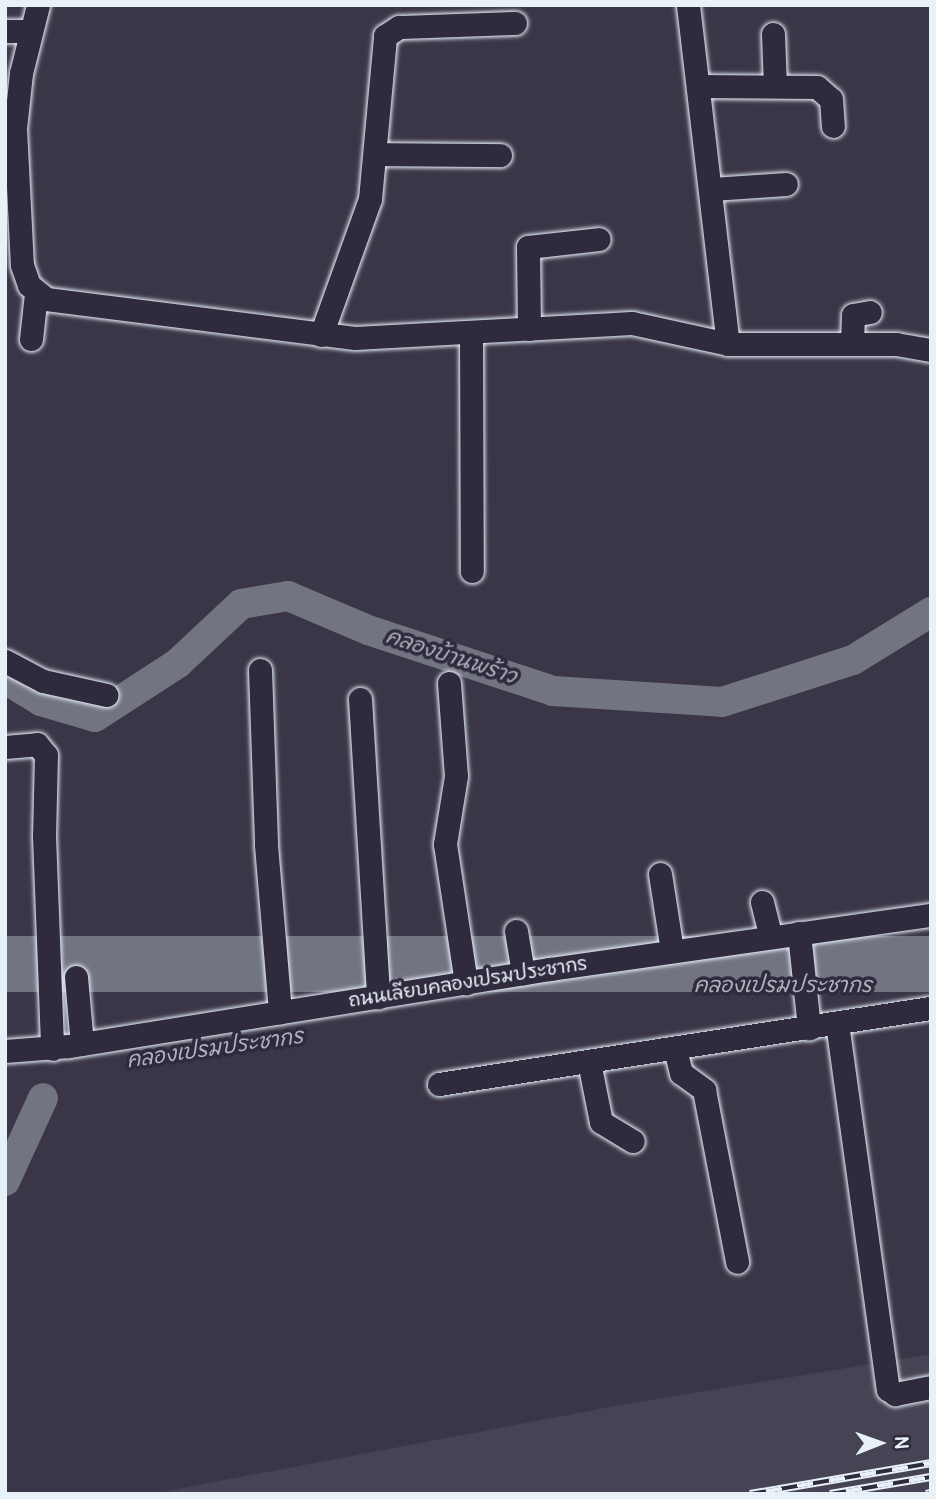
<!DOCTYPE html>
<meta charset="utf-8">
<style>
body{margin:0}
#map{position:relative;width:936px;height:1499px;overflow:hidden;background:#3a3648;font-family:Pangolin,"Playpen Sans Thai",sans-serif}
div>[style]{position:absolute}
.built>*{inset:0;background:#464354}
.water>*{inset:0;background:#737482;transform-origin:0 0}
.river>*{height:30px;margin:-15px;padding:0 15px;transform-origin:15px;border-radius:15px;background:#737482}
.roads{filter:drop-shadow(0 0 2px #e8f1f8) drop-shadow(0 0 2px #e8f1f8)}
.minor>*{height:23px;margin:-11.5px;padding:0 11.5px;transform-origin:11.5px;border-radius:11.5px;background:#2f2a3d}
.rail>*{height:8px;margin-top:-4px;transform-origin:0;background:repeating-linear-gradient(90deg,#2f2a3d 0 16px,#e8f1f8 0 32px);box-sizing:border-box;border-block:2px solid #e8f1f8}
span{translate:-50% -50%;white-space:nowrap;text-align:center;line-height:1.15;-webkit-text-stroke:7px #2f2a3d;paint-order:stroke}
.street-label{font-size:19px;color:#e8f1f8}
.water-label{font-size:21px;color:#aeb2bd;font-style:italic}
.frame{position:absolute;inset:0;border:7px solid #e8f1f8;pointer-events:none}
.north{position:absolute;left:845px;top:1408px;width:70px;height:70px;-webkit-text-stroke:5px #2f2a3d;paint-order:stroke;rotate:89deg;font-size:19px;font-weight:700;line-height:28px;text-align:center;color:#e8f1f8}
.north::after{content:'';display:block;margin:auto;width:24px;height:32px;background:#e8f1f8;clip-path:polygon(50% 0,100% 100%,50% 72%,0 100%)}
</style>
<div id="map">
<div class="built">
<i style="clip-path:polygon(931px 1354px,931px 1494px,151px 1494px,610px 1407px)"></i>
</div>
<div class="water">
<i style="left:931px;top:936px;width:56px;height:936px;rotate:90deg"></i>
</div>
<div class="river">
<i style="left:5px;top:679px;width:42px;rotate:31.4deg"></i>
<i style="left:41px;top:701px;width:56px;rotate:16.5deg"></i>
<i style="left:95px;top:717px;width:99px;rotate:-33deg"></i>
<i style="left:178px;top:663px;width:86px;rotate:-43.1deg"></i>
<i style="left:241px;top:604px;width:48px;rotate:-9.7deg"></i>
<i style="left:288px;top:596px;width:87px;rotate:23deg"></i>
<i style="left:368px;top:630px;width:195px;rotate:18.2deg"></i>
<i style="left:553px;top:691px;width:169px;rotate:3.7deg"></i>
<i style="left:722px;top:702px;width:138px;rotate:-17.8deg"></i>
<i style="left:853px;top:660px;width:92px;rotate:-31.6deg"></i>
<i style="left:5px;top:1181px;width:91px;rotate:-65.4deg"></i>
</div>
<div class="roads">
<div class="minor">
<i style="left:38px;top:5px;width:70px;rotate:104deg"></i>
<i style="left:21px;top:73px;width:55px;rotate:96.2deg"></i>
<i style="left:15px;top:128px;width:137px;rotate:87.1deg"></i>
<i style="left:22px;top:265px;width:21px;rotate:71deg"></i>
<i style="left:29px;top:285px;width:22px;rotate:39deg"></i>
<i style="left:46px;top:299px;width:311px;rotate:7.2deg"></i>
<i style="left:355px;top:338px;width:277px;rotate:-3.1deg"></i>
<i style="left:632px;top:323px;width:98px;rotate:12.3deg"></i>
<i style="left:728px;top:344px;width:168px"></i>
<i style="left:896px;top:344px;width:36px;rotate:10deg"></i>
<i style="left:688px;top:5px;width:341px;rotate:83.3deg"></i>
<i style="left:5px;top:31px;width:26px"></i>
<i style="left:773px;top:34px;width:51px;rotate:87.8deg"></i>
<i style="left:698px;top:86px;width:119px;rotate:0.5deg"></i>
<i style="left:817px;top:87px;width:18px;rotate:41deg"></i>
<i style="left:831px;top:99px;width:27px;rotate:86deg"></i>
<i style="left:375px;top:154px;width:125px;rotate:0.5deg"></i>
<i style="left:712px;top:189px;width:74px;rotate:-3.9deg"></i>
<i style="left:529px;top:329px;width:82px;rotate:-90.7deg"></i>
<i style="left:528px;top:247px;width:71px;rotate:-6.4deg"></i>
<i style="left:471px;top:333px;width:238px;rotate:89.8deg"></i>
<i style="left:321px;top:335px;width:145px;rotate:-70.2deg"></i>
<i style="left:370px;top:199px;width:164px;rotate:-84.7deg"></i>
<i style="left:385px;top:36px;width:17px;rotate:-33deg"></i>
<i style="left:399px;top:27px;width:116px;rotate:-2deg"></i>
<i style="left:31px;top:339px;width:45px;rotate:-83.7deg"></i>
<i style="left:852px;top:344px;width:29px;rotate:-88deg"></i>
<i style="left:853px;top:315px;width:17px;rotate:-10deg"></i>
<i style="left:5px;top:661px;width:43px;rotate:27.8deg"></i>
<i style="left:43px;top:681px;width:65px;rotate:12.5deg"></i>
<i style="left:260px;top:670px;width:175px;rotate:88deg"></i>
<i style="left:266px;top:845px;width:168px;rotate:85.2deg"></i>
<i style="left:449px;top:683px;width:93px;rotate:85.7deg"></i>
<i style="left:456px;top:776px;width:69px;rotate:99.2deg"></i>
<i style="left:445px;top:844px;width:141px;rotate:81.4deg"></i>
<i style="left:360px;top:699px;width:299px;rotate:86.5deg"></i>
<i style="left:5px;top:747px;width:32px;rotate:-5deg"></i>
<i style="left:37px;top:744px;width:14px;rotate:51deg"></i>
<i style="left:46px;top:755px;width:81px;rotate:91.4deg"></i>
<i style="left:44px;top:836px;width:213px;rotate:87.8deg"></i>
<i style="left:660px;top:874px;width:78px;rotate:81.1deg"></i>
<i style="left:762px;top:902px;width:36px;rotate:76deg"></i>
<i style="left:516px;top:931px;width:43px;rotate:80.5deg"></i>
<i style="left:799px;top:933px;width:96px;rotate:84deg"></i>
<i style="left:76px;top:977px;width:67px;rotate:84.9deg"></i>
<i style="left:837px;top:1023px;width:370px;rotate:82.1deg"></i>
<i style="left:888px;top:1389px;width:9px;rotate:36deg"></i>
<i style="left:895px;top:1394px;width:37px;rotate:-11deg"></i>
<i style="left:675px;top:1049px;width:25px;rotate:76deg"></i>
<i style="left:681px;top:1073px;width:29px;rotate:36deg"></i>
<i style="left:704px;top:1090px;width:175px;rotate:79.1deg"></i>
<i style="left:5px;top:1051px;width:64px;rotate:-4.5deg"></i>
<i style="left:69px;top:1046px;width:487px;rotate:-9.1deg"></i>
<i style="left:550px;top:969px;width:385px;rotate:-8.1deg"></i>
<i style="left:589px;top:1062px;width:61px;rotate:78.7deg"></i>
<i style="left:601px;top:1122px;width:37px;rotate:31deg"></i>
<i style="left:439px;top:1084px;width:498px;rotate:-8.8deg"></i>
</div>
</div>
<div class="rail">
<i style="left:750px;top:1494px;width:184px;rotate:-9.7deg"></i>
<i style="left:830px;top:1494px;width:102px;rotate:-9.6deg"></i>
<i style="left:926px;top:1494px;width:5px;rotate:-11deg"></i>
</div>
<div class="street-label">
<span style="left:468px;top:983px;rotate:-9deg">ถนนเลียบคลองเปรมประชากร</span>
</div>
<div class="water-label">
<span style="left:451px;top:657px;rotate:18deg">คลองบ้านพร้าว</span>
<span style="left:783px;top:986px">คลองเปรมประชากร</span>
<span style="left:215px;top:1049px;rotate:-8deg">คลองเปรมประชากร</span>
</div>
<div class="frame"></div>
<div class="north">N</div>
</div>
